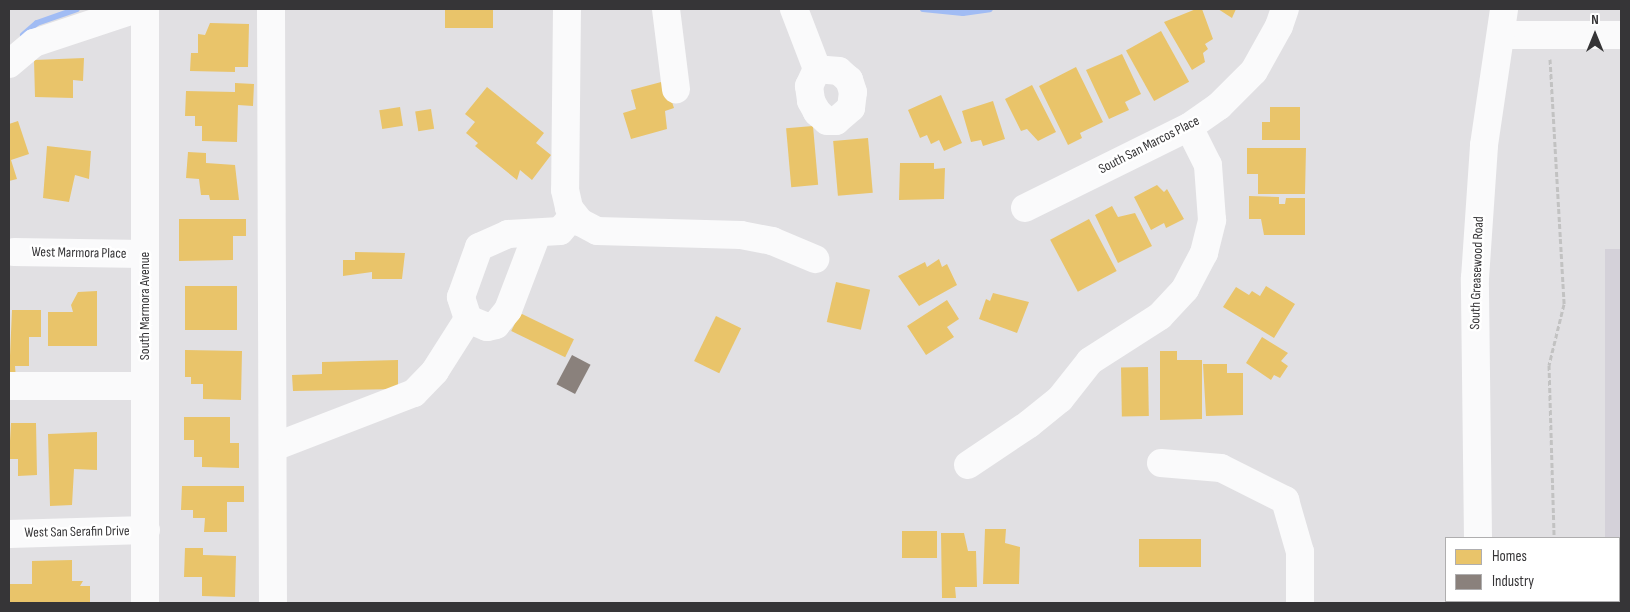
<!DOCTYPE html>
<style>
body{margin:0}
#map{position:relative;width:1630px;height:612px;overflow:hidden;background:#e1e0e3;font-family:"Sofia Sans Condensed",sans-serif}
div>[style]{position:absolute}
.built>*{inset:0;background:#d4d1d9}
.homes>*{inset:0;background:#e9c46a;transform-origin:0 0}
.industry>*{inset:0;background:#8a817c;transform-origin:0 0}
.stream>*{height:6px;margin:-3px;padding:0 3px;transform-origin:3px;border-radius:3px;background:#a1bcf4}
.path>*{height:3px;margin-top:-1.5px;transform-origin:0;background:repeating-linear-gradient(90deg,#c2c2c2 0 5px,transparent 0 7.5px)}
.minor>*{height:28px;margin:-14px;padding:0 14px;transform-origin:14px;border-radius:14px;background:#fafafb}
span{translate:-50% -50%;white-space:nowrap;text-align:center;line-height:1.15;-webkit-text-stroke:5px #fff;paint-order:stroke}
.street-label{font-size:14px;color:#363537}
.frame{position:absolute;inset:0;border:10px solid #363537;pointer-events:none}
.legend{position:absolute;left:1445px;top:537px;width:175px;height:65px;box-sizing:border-box;background:#fff;border:1px solid #afaeaf;margin:0;padding:6px 9px;list-style:none;font-size:15px;color:#363537}
.legend li{display:flex;align-items:center;gap:10px;height:25px}
.legend b{width:25px;border:1px solid #afaeaf}
.north{position:absolute;left:1570px;top:10px;width:50px;height:50px;-webkit-text-stroke:4px #fff;paint-order:stroke;rotate:0deg;font-size:14px;font-weight:700;line-height:20px;text-align:center;color:#363537}
.north::after{content:'';display:block;margin:auto;width:18px;height:22px;background:#363537;clip-path:polygon(50% 0,100% 100%,50% 72%,0 100%)}
</style>
<div id="map">
<div class="built">
<i style="clip-path:polygon(1605px 249px,1621px 249px,1621px 603px,1605px 603px,1619px 601px,1619px 538px,1605px 538px)"></i>
</div>
<div class="homes">
<i style="left:445px;top:9px;width:48px;height:19px"></i>
<i style="clip-path:polygon(1196px 9px,1202px 9px,1213px 39px,1205px 44px,1208px 49px,1203px 53px,1205px 62px,1192px 70px,1164px 22px)"></i>
<i style="clip-path:polygon(1218px 9px,1236px 9px,1232px 18px)"></i>
<i style="clip-path:polygon(210px 23px,249px 24px,248px 67px,235px 67px,235px 72px,190px 71px,191px 53px,198px 53px,198px 34px,205px 35px)"></i>
<i style="left:1161px;top:31px;width:58px;height:40px;rotate:61deg"></i>
<i style="clip-path:polygon(1122px 54px,1141px 94px,1125px 102px,1129px 110px,1109px 119px,1086px 70px)"></i>
<i style="clip-path:polygon(84px 58px,83px 81px,73px 80px,73px 98px,35px 97px,34px 60px)"></i>
<i style="clip-path:polygon(1076px 67px,1103px 122px,1080px 133px,1082px 138px,1068px 145px,1039px 86px)"></i>
<i style="clip-path:polygon(665px 81px,674px 108px,665px 111px,667px 129px,631px 139px,623px 113px,636px 109px,631px 90px)"></i>
<i style="clip-path:polygon(235px 83px,254px 84px,253px 106px,238px 105px,237px 142px,202px 141px,202px 126px,195px 126px,195px 116px,185px 116px,186px 91px,235px 92px)"></i>
<i style="clip-path:polygon(1032px 85px,1056px 132px,1038px 141px,1027px 129px,1021px 131px,1005px 99px)"></i>
<i style="clip-path:polygon(487px 87px,544px 133px,536px 143px,551px 155px,532px 180px,520px 170px,517px 180px,475px 146px,478px 143px,466px 133px,475px 122px,465px 114px)"></i>
<i style="clip-path:polygon(941px 95px,962px 143px,944px 151px,939px 140px,931px 144px,927px 135px,920px 138px,908px 110px)"></i>
<i style="clip-path:polygon(993px 101px,1005px 139px,983px 146px,981px 140px,971px 142px,962px 111px)"></i>
<i style="left:400px;top:107px;width:19px;height:21px;rotate:81deg"></i>
<i style="clip-path:polygon(1270px 107px,1300px 107px,1300px 140px,1262px 140px,1262px 122px,1270px 122px)"></i>
<i style="left:431px;top:109px;width:20px;height:16px;rotate:81deg"></i>
<i style="clip-path:polygon(18px 121px,29px 154px,11px 160px,17px 179px,9px 181px,9px 124px)"></i>
<i style="left:813px;top:126px;width:59px;height:27px;rotate:85deg"></i>
<i style="left:868px;top:138px;width:55px;height:35px;rotate:85deg"></i>
<i style="clip-path:polygon(47px 146px,91px 151px,89px 179px,75px 175px,69px 202px,43px 198px)"></i>
<i style="clip-path:polygon(1247px 148px,1306px 148px,1305px 194px,1258px 194px,1258px 174px,1247px 174px)"></i>
<i style="clip-path:polygon(188px 152px,206px 153px,206px 163px,235px 165px,239px 200px,210px 200px,209px 195px,201px 195px,199px 179px,186px 178px)"></i>
<i style="clip-path:polygon(900px 163px,934px 163px,934px 169px,945px 168px,944px 199px,899px 200px)"></i>
<i style="clip-path:polygon(1157px 185px,1164px 192px,1167px 189px,1184px 219px,1166px 228px,1164px 223px,1151px 230px,1134px 197px)"></i>
<i style="clip-path:polygon(1249px 196px,1279px 197px,1279px 204px,1285px 204px,1286px 198px,1305px 198px,1305px 235px,1264px 235px,1261px 219px,1249px 219px)"></i>
<i style="clip-path:polygon(1112px 206px,1118px 217px,1135px 213px,1152px 246px,1118px 263px,1095px 215px)"></i>
<i style="clip-path:polygon(179px 219px,246px 219px,246px 236px,233px 236px,233px 260px,179px 261px)"></i>
<i style="left:1089px;top:219px;width:59px;height:44px;rotate:62deg"></i>
<i style="clip-path:polygon(355px 252px,405px 253px,402px 279px,372px 279px,372px 272px,343px 276px,343px 260px,355px 260px)"></i>
<i style="clip-path:polygon(939px 259px,942px 267px,947px 264px,957px 285px,919px 306px,898px 276px,925px 262px,927px 267px)"></i>
<i style="left:836px;top:282px;width:35px;height:41px;rotate:13deg"></i>
<i style="left:237px;top:286px;width:44px;height:52px;rotate:90deg"></i>
<i style="clip-path:polygon(1266px 286px,1295px 304px,1274px 338px,1223px 307px,1236px 287px,1249px 295px,1252px 291px,1260px 296px)"></i>
<i style="clip-path:polygon(97px 291px,97px 346px,48px 346px,48px 312px,73px 312px,71px 305px,78px 292px)"></i>
<i style="clip-path:polygon(993px 293px,1029px 302px,1017px 333px,979px 319px,986px 299px,990px 301px)"></i>
<i style="clip-path:polygon(947px 300px,959px 319px,947px 327px,954px 337px,926px 355px,907px 326px)"></i>
<i style="clip-path:polygon(12px 310px,41px 310px,41px 337px,29px 337px,29px 366px,15px 366px,16px 379px,9px 379px)"></i>
<i style="left:520px;top:313px;width:60px;height:20px;rotate:26deg"></i>
<i style="left:716px;top:316px;width:28px;height:50px;rotate:26deg"></i>
<i style="clip-path:polygon(1262px 337px,1288px 353px,1281px 361px,1288px 366px,1280px 378px,1274px 375px,1271px 380px,1246px 363px)"></i>
<i style="clip-path:polygon(185px 350px,242px 351px,241px 400px,203px 399px,203px 384px,191px 384px,191px 377px,185px 377px)"></i>
<i style="clip-path:polygon(1160px 351px,1177px 351px,1177px 360px,1202px 360px,1202px 419px,1160px 420px)"></i>
<i style="clip-path:polygon(398px 360px,398px 389px,293px 391px,292px 375px,322px 374px,322px 362px)"></i>
<i style="clip-path:polygon(1203px 364px,1227px 364px,1227px 373px,1243px 373px,1243px 415px,1206px 416px)"></i>
<i style="left:1148px;top:367px;width:49px;height:27px;rotate:89deg"></i>
<i style="clip-path:polygon(184px 417px,230px 417px,230px 443px,239px 443px,239px 468px,202px 467px,202px 457px,194px 457px,194px 440px,184px 440px)"></i>
<i style="clip-path:polygon(11px 423px,36px 423px,37px 475px,18px 476px,18px 459px,9px 459px)"></i>
<i style="clip-path:polygon(97px 432px,97px 470px,74px 469px,72px 505px,50px 506px,48px 434px)"></i>
<i style="clip-path:polygon(182px 486px,244px 486px,244px 502px,227px 502px,227px 532px,204px 532px,205px 518px,193px 518px,193px 510px,181px 510px)"></i>
<i style="clip-path:polygon(985px 529px,1006px 529px,1005px 543px,1020px 547px,1019px 584px,983px 584px)"></i>
<i style="left:902px;top:531px;width:35px;height:27px"></i>
<i style="clip-path:polygon(941px 533px,964px 533px,968px 551px,976px 551px,977px 587px,955px 587px,956px 598px,942px 598px)"></i>
<i style="left:1139px;top:539px;width:62px;height:28px"></i>
<i style="clip-path:polygon(185px 548px,203px 548px,203px 555px,236px 556px,235px 597px,202px 596px,202px 577px,184px 577px)"></i>
<i style="clip-path:polygon(72px 560px,72px 581px,83px 581px,80px 586px,90px 586px,90px 603px,9px 603px,9px 584px,32px 584px,32px 561px)"></i>
</div>
<div class="industry">
<i style="left:572px;top:355px;width:21px;height:33px;rotate:28deg"></i>
</div>
<div class="stream">
<i style="left:923px;top:9px;width:40px;rotate:5.7deg"></i>
<i style="left:963px;top:13px;width:27px;rotate:-8deg"></i>
<i style="left:23px;top:35px;width:18px;rotate:-41deg"></i>
<i style="left:37px;top:23px;width:42px;rotate:-19.3deg"></i>
</div>
<div class="path">
<i style="left:1550px;top:59px;width:245px;rotate:86.7deg"></i>
<i style="left:1564px;top:304px;width:63px;rotate:103.8deg"></i>
<i style="left:1549px;top:365px;width:173px;rotate:88.3deg"></i>
<i style="left:1554px;top:601px;width:2px;rotate:90deg"></i>
</div>
<div class="minor">
<i style="left:271px;top:9px;width:594px;rotate:89.81deg"></i>
<i style="left:567px;top:9px;width:181px;rotate:90.6deg"></i>
<i style="left:565px;top:190px;width:18px;rotate:77deg"></i>
<i style="left:569px;top:208px;width:18px;rotate:52deg"></i>
<i style="left:580px;top:222px;width:19px;rotate:28deg"></i>
<i style="left:597px;top:231px;width:144px;rotate:1.6deg"></i>
<i style="left:741px;top:235px;width:32px;rotate:11deg"></i>
<i style="left:772px;top:241px;width:47px;rotate:22.7deg"></i>
<i style="left:666px;top:9px;width:81px;rotate:82.9deg"></i>
<i style="left:794px;top:9px;width:64px;rotate:69deg"></i>
<i style="left:817px;top:69px;width:19px;rotate:115deg"></i>
<i style="left:809px;top:86px;width:15px;rotate:82deg"></i>
<i style="left:811px;top:101px;width:13px;rotate:61deg"></i>
<i style="left:817px;top:112px;width:13px;rotate:42deg"></i>
<i style="left:827px;top:121px;width:9px"></i>
<i style="left:836px;top:121px;width:20px;rotate:-41deg"></i>
<i style="left:851px;top:108px;width:16px;rotate:-83deg"></i>
<i style="left:853px;top:92px;width:13px;rotate:-108deg"></i>
<i style="left:849px;top:80px;width:13px;rotate:-138deg"></i>
<i style="left:839px;top:71px;width:22px;rotate:-175deg"></i>
<i style="left:1501px;top:35px;width:120px"></i>
<i style="left:9px;top:64px;width:33px;rotate:-40deg"></i>
<i style="left:34px;top:43px;width:108px;rotate:-18.4deg"></i>
<i style="left:1025px;top:208px;width:183px;rotate:-26.3deg"></i>
<i style="left:1189px;top:127px;width:37px;rotate:-35deg"></i>
<i style="left:1219px;top:106px;width:49px;rotate:-45deg"></i>
<i style="left:1254px;top:71px;width:51px;rotate:-60.9deg"></i>
<i style="left:1279px;top:26px;width:18px;rotate:-71deg"></i>
<i style="left:537px;top:234px;width:81px;rotate:110.9deg"></i>
<i style="left:508px;top:310px;width:19px;rotate:129deg"></i>
<i style="left:496px;top:325px;width:9px;rotate:167deg"></i>
<i style="left:487px;top:327px;width:21px;rotate:-157deg"></i>
<i style="left:468px;top:319px;width:23px;rotate:-108deg"></i>
<i style="left:461px;top:297px;width:53px;rotate:-70.2deg"></i>
<i style="left:479px;top:247px;width:32px;rotate:-24deg"></i>
<i style="left:508px;top:234px;width:52px;rotate:-3.3deg"></i>
<i style="left:560px;top:231px;width:21px;rotate:-49deg"></i>
<i style="left:14px;top:252px;width:130px;rotate:0.9deg"></i>
<i style="left:9px;top:386px;width:136px"></i>
<i style="left:274px;top:447px;width:150px;rotate:-21.1deg"></i>
<i style="left:414px;top:393px;width:30px;rotate:-46deg"></i>
<i style="left:435px;top:371px;width:62px;rotate:-57.6deg"></i>
<i style="left:1161px;top:463px;width:60px;rotate:4.8deg"></i>
<i style="left:1221px;top:468px;width:72px;rotate:26.6deg"></i>
<i style="left:1285px;top:500px;width:54px;rotate:73.9deg"></i>
<i style="left:1300px;top:552px;width:51px;rotate:90deg"></i>
<i style="left:968px;top:465px;width:73px;rotate:-33.9deg"></i>
<i style="left:1029px;top:424px;width:40px;rotate:-39deg"></i>
<i style="left:1060px;top:399px;width:48px;rotate:-51.7deg"></i>
<i style="left:1090px;top:361px;width:83px;rotate:-32.7deg"></i>
<i style="left:1160px;top:316px;width:37px;rotate:-47deg"></i>
<i style="left:1185px;top:289px;width:41px;rotate:-62.2deg"></i>
<i style="left:1204px;top:253px;width:34px;rotate:-76deg"></i>
<i style="left:1212px;top:220px;width:55px;rotate:-94.2deg"></i>
<i style="left:1208px;top:165px;width:42px;rotate:-116.6deg"></i>
<i style="left:9px;top:534px;width:137px;rotate:-1.7deg"></i>
<i style="left:1478px;top:538px;width:260px;rotate:-90.7deg"></i>
<i style="left:1475px;top:278px;width:133px;rotate:-86.1deg"></i>
<i style="left:1484px;top:145px;width:137px;rotate:-81.6deg"></i>
<i style="left:1479px;top:601px;width:2px;rotate:90deg"></i>
<i style="left:145px;top:603px;width:594px;rotate:-90deg"></i>
</div>
<div class="street-label">
<span style="left:1149px;top:145px;rotate:-27deg">South San Marcos Place</span>
<span style="left:79px;top:253px;rotate:1deg">West Marmora Place</span>
<span style="left:1477px;top:273px;rotate:-88deg">South Greasewood Road</span>
<span style="left:145px;top:306px;rotate:-90deg">South Marmora Avenue</span>
<span style="left:77px;top:532px;rotate:-1deg">West San Serafin Drive</span>
</div>
<div class="frame"></div>
<ul class="legend">
<li><b style="height:14px;background:#e9c46a"></b>Homes</li>
<li><b style="height:14px;background:#8a817c"></b>Industry</li>
</ul>
<div class="north">N</div>
</div>
